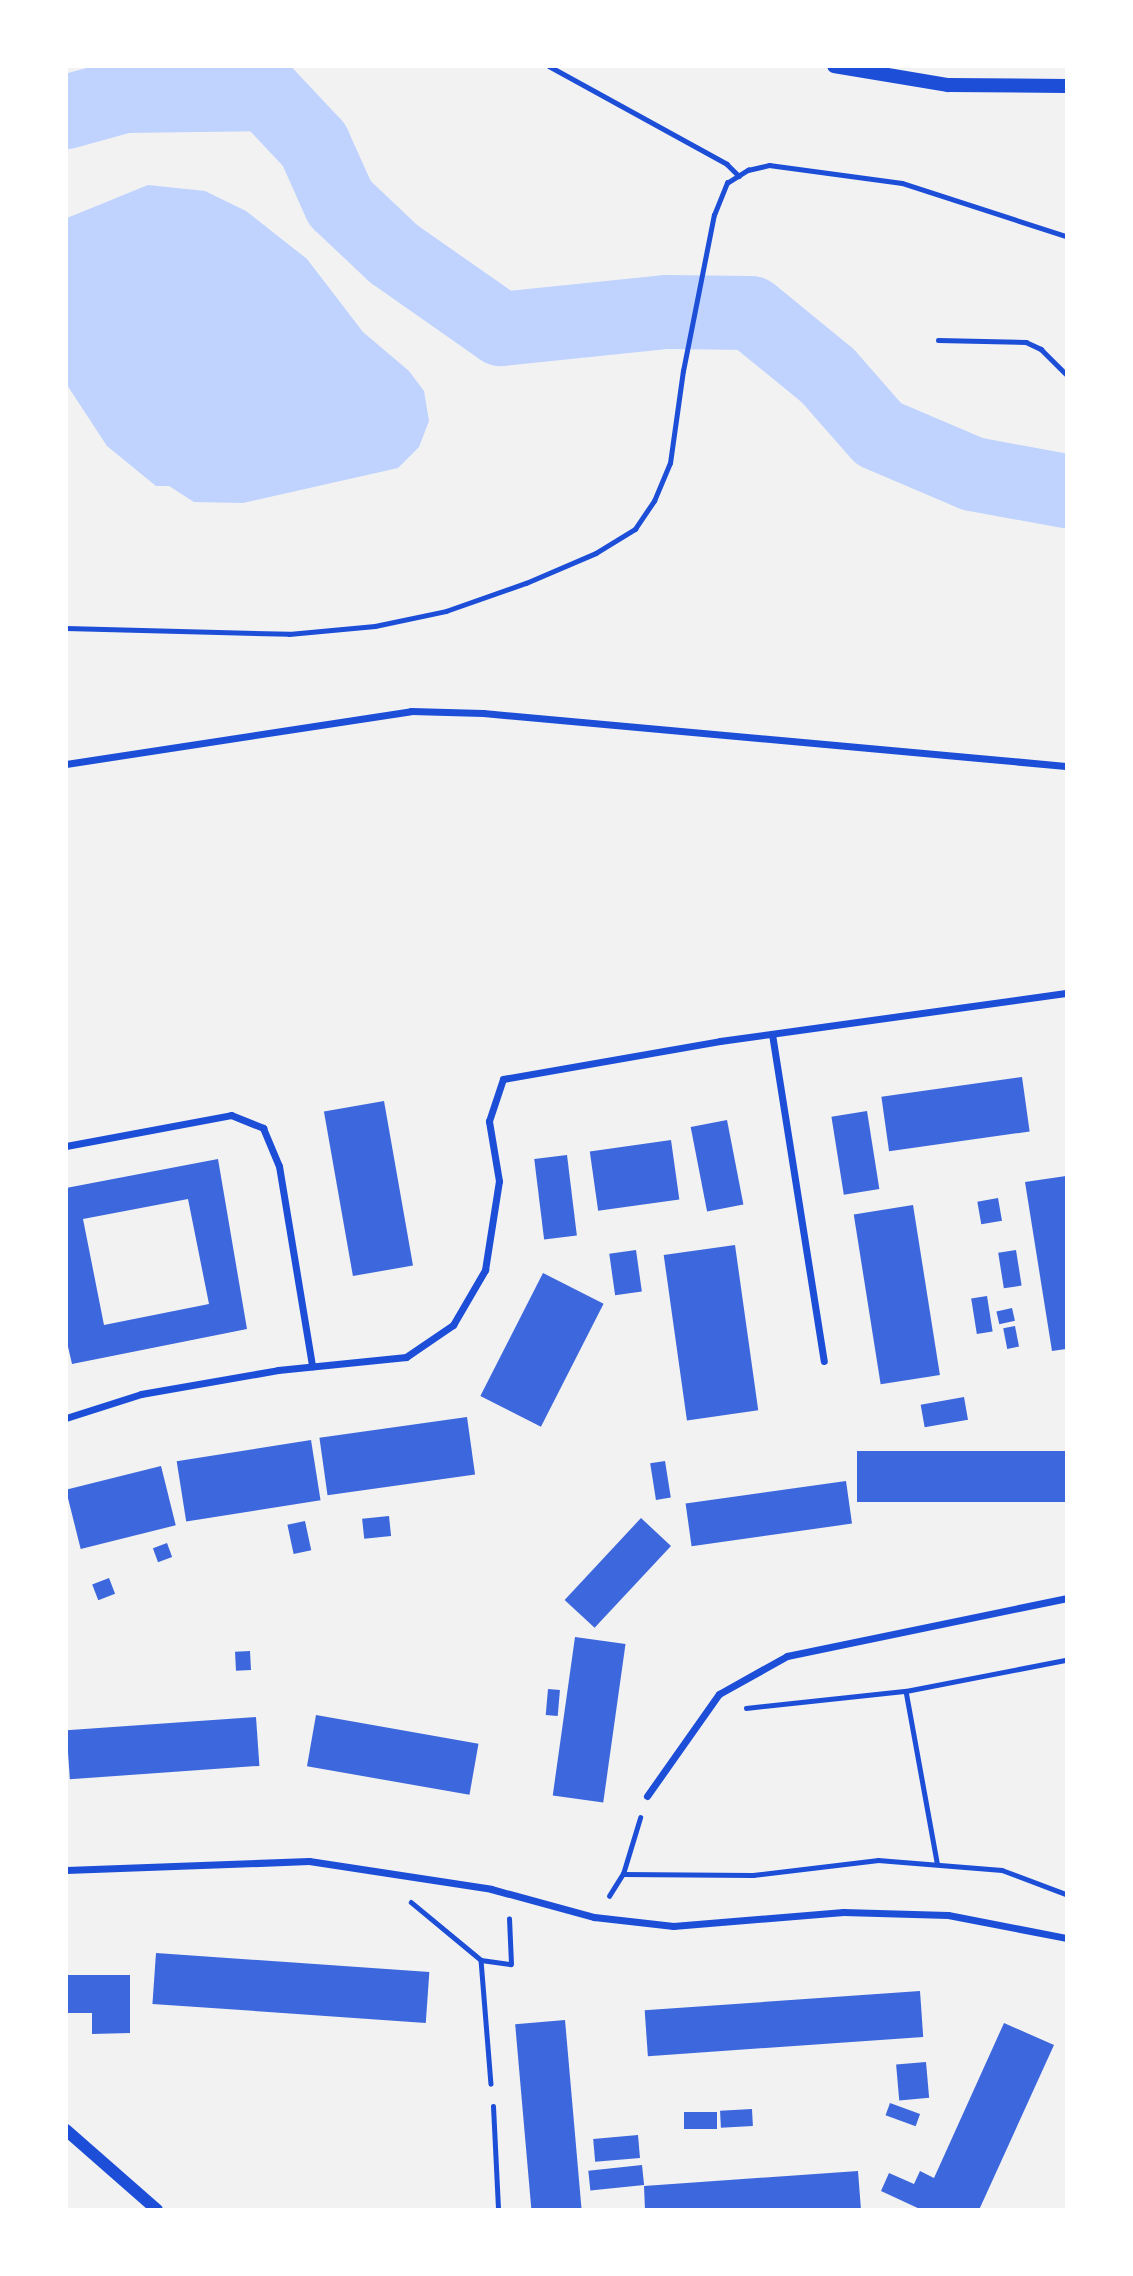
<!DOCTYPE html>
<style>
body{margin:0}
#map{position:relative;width:1133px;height:2276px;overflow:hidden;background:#f2f2f2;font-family:Lora,serif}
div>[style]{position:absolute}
.water>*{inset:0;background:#bfd3fe}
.river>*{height:74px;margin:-37px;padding:0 37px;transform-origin:37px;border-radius:37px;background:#bfd3fe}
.building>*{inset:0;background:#3d67dc;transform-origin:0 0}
.path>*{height:4.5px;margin:-2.25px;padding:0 2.25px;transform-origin:2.25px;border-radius:2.25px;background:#1d4ed8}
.service>*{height:5px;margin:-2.5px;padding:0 2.5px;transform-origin:2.5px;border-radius:2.5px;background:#1d4ed8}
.minor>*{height:7px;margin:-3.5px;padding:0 3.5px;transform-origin:3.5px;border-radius:3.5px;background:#1d4ed8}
.tertiary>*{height:12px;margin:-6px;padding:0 6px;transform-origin:6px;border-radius:6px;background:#1d4ed8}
.secondary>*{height:14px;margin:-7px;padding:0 7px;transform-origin:7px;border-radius:7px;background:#1d4ed8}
span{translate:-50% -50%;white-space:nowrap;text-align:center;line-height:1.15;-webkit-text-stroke:7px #fff;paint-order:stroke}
.frame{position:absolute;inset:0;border:68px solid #fff;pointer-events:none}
</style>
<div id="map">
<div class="water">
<i style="clip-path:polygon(148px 185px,205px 191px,246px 211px,307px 259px,363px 332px,409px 371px,424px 391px,429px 421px,419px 447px,398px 468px,243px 503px,194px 502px,169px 486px,156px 486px,107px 446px,67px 385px,67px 218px)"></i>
</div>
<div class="river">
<i style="left:66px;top:112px;width:60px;rotate:-15.4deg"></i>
<i style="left:124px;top:96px;width:142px;rotate:-0.8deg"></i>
<i style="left:266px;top:94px;width:70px;rotate:46.7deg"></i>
<i style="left:314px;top:145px;width:64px;rotate:65.9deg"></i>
<i style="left:340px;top:203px;width:74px;rotate:43.4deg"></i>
<i style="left:394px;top:254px;width:131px;rotate:35deg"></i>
<i style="left:501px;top:329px;width:166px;rotate:-5.9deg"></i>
<i style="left:666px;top:312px;width:85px;rotate:0.7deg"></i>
<i style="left:751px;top:313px;width:99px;rotate:39.3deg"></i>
<i style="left:828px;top:376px;width:77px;rotate:48.7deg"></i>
<i style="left:879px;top:434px;width:102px;rotate:23.1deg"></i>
<i style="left:973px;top:474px;width:95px;rotate:10.4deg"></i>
</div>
<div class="building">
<i style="left:1022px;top:1077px;width:55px;height:142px;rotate:82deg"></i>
<i style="left:384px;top:1101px;width:167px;height:61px;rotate:80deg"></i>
<i style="left:867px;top:1111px;width:79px;height:36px;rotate:81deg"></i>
<i style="left:727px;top:1120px;width:86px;height:37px;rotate:79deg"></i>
<i style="left:671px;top:1140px;width:60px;height:82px;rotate:82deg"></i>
<i style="left:567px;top:1155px;width:81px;height:33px;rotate:83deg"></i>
<i style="clip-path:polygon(evenodd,218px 1159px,247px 1329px,72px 1364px,66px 1338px,66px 1188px,218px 1159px,188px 1199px,209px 1304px,104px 1325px,83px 1219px,188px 1199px)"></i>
<i style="clip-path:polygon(1066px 1176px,1066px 1349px,1052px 1351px,1025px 1182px)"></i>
<i style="left:998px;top:1198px;width:23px;height:21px;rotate:80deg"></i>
<i style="left:913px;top:1205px;width:172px;height:60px;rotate:81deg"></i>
<i style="left:735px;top:1245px;width:167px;height:72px;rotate:82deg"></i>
<i style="left:636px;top:1250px;width:42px;height:27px;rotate:82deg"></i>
<i style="left:1016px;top:1250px;width:36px;height:18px;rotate:81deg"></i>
<i style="left:543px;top:1273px;width:68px;height:138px;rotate:27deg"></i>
<i style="left:987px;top:1296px;width:36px;height:16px;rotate:81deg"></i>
<i style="left:1012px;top:1308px;width:13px;height:16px;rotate:77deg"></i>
<i style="left:1015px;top:1326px;width:21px;height:12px;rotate:79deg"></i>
<i style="left:964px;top:1397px;width:23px;height:44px;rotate:80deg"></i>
<i style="left:467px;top:1417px;width:58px;height:149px;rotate:82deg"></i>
<i style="left:311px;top:1440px;width:61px;height:136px;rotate:81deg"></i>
<i style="left:1066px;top:1451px;width:51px;height:209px;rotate:90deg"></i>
<i style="left:665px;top:1461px;width:37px;height:15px;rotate:81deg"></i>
<i style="left:161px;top:1466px;width:61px;height:98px;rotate:76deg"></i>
<i style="left:846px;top:1481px;width:43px;height:162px;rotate:82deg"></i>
<i style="left:389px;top:1516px;width:20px;height:27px;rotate:84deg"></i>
<i style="left:641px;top:1518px;width:41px;height:112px;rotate:43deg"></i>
<i style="left:305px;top:1521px;width:30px;height:18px;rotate:78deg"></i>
<i style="left:167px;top:1543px;width:15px;height:15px;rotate:70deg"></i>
<i style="left:109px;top:1578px;width:17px;height:18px;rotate:69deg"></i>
<i style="left:575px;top:1637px;width:51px;height:160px;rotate:8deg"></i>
<i style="left:250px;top:1651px;width:19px;height:15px;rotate:87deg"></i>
<i style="left:548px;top:1689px;width:12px;height:26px;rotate:5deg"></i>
<i style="left:316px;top:1715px;width:165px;height:52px;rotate:10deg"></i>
<i style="left:256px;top:1717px;width:49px;height:190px;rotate:86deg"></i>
<i style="left:156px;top:1953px;width:274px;height:51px;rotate:4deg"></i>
<i style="clip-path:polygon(66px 1975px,130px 1975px,130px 2033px,92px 2034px,92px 2013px,66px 2013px)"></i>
<i style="left:920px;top:1991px;width:46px;height:276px;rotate:86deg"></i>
<i style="left:565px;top:2020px;width:191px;height:50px;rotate:85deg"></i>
<i style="clip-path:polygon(1004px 2023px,1054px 2045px,979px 2210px,922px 2210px,881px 2191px,889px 2173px,914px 2184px,920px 2171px,934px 2178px)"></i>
<i style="left:926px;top:2062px;width:36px;height:30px;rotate:85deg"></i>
<i style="left:890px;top:2103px;width:32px;height:13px;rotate:20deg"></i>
<i style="left:752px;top:2109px;width:17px;height:32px;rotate:87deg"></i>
<i style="left:717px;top:2112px;width:17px;height:33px;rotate:90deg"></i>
<i style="left:638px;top:2135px;width:23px;height:45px;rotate:85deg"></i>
<i style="left:642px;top:2165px;width:20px;height:54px;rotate:84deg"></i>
<i style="clip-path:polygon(858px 2171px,861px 2210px,645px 2210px,644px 2186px)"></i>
</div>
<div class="path">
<i style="left:549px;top:66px;width:203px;rotate:28.8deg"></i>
<i style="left:727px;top:164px;width:17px;rotate:45deg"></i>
<i style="left:938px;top:340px;width:88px;rotate:1.3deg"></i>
<i style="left:1026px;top:342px;width:17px;rotate:25deg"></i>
<i style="left:1041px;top:349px;width:35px;rotate:45deg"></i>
<i style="left:66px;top:628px;width:223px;rotate:1.5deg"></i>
<i style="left:289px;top:634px;width:86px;rotate:-5.3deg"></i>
<i style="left:375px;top:626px;width:73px;rotate:-11.9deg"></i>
<i style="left:446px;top:611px;width:85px;rotate:-19.3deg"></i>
<i style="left:526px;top:583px;width:76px;rotate:-23.2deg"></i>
<i style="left:596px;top:553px;width:46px;rotate:-31.6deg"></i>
<i style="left:635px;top:529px;width:34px;rotate:-56deg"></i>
<i style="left:654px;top:501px;width:41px;rotate:-67.2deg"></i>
<i style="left:670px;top:463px;width:93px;rotate:-82deg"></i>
<i style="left:683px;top:371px;width:159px;rotate:-78.8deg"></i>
<i style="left:714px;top:215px;width:35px;rotate:-68deg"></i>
<i style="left:727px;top:183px;width:25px;rotate:-32deg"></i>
<i style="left:748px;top:170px;width:22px;rotate:-13deg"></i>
<i style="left:769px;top:165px;width:134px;rotate:7.7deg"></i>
<i style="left:902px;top:183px;width:172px;rotate:17.9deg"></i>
<i style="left:906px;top:1691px;width:174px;rotate:79.7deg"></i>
<i style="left:746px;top:1708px;width:161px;rotate:-6.1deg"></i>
<i style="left:906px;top:1691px;width:163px;rotate:-11deg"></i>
<i style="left:623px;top:1874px;width:59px;rotate:-73.1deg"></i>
<i style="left:609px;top:1896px;width:26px;rotate:-58deg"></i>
<i style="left:623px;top:1874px;width:130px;rotate:0.4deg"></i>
<i style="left:753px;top:1875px;width:126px;rotate:-6.8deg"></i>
<i style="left:878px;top:1860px;width:124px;rotate:4.6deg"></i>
<i style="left:1002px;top:1870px;width:68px;rotate:20.6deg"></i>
<i style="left:411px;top:1902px;width:91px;rotate:39.6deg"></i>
<i style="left:481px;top:1960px;width:124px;rotate:85.4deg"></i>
<i style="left:481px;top:1960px;width:30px;rotate:8deg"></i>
<i style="left:511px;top:1964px;width:45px;rotate:-92.5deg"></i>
</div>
<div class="service">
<i style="left:493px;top:2106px;width:104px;rotate:87.2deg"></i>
</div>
<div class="minor">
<i style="left:66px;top:764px;width:349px;rotate:-8.7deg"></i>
<i style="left:411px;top:711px;width:72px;rotate:1.6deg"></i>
<i style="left:483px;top:713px;width:585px;rotate:5.19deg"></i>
<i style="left:772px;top:1034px;width:331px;rotate:81deg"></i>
<i style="left:66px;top:1146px;width:168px;rotate:-10.6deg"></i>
<i style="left:231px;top:1115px;width:35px;rotate:22deg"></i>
<i style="left:263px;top:1128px;width:41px;rotate:67.2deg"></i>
<i style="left:279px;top:1166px;width:203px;rotate:80.6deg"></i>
<i style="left:66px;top:1418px;width:79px;rotate:-17.7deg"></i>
<i style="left:141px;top:1394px;width:139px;rotate:-9.9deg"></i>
<i style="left:278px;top:1370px;width:129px;rotate:-5.8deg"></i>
<i style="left:406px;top:1357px;width:57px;rotate:-34.2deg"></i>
<i style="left:453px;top:1325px;width:64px;rotate:-59.8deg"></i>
<i style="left:485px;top:1270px;width:90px;rotate:-81.1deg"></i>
<i style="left:499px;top:1181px;width:61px;rotate:-99.5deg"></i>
<i style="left:489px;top:1121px;width:44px;rotate:-71.6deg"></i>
<i style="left:503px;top:1079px;width:220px;rotate:-9.9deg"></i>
<i style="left:720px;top:1041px;width:349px;rotate:-7.9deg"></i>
<i style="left:647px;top:1796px;width:125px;rotate:-54.8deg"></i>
<i style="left:719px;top:1694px;width:78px;rotate:-29.2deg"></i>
<i style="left:787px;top:1656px;width:285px;rotate:-11.7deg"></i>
<i style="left:66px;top:1870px;width:243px;rotate:-2.1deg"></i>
<i style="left:309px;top:1861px;width:184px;rotate:8.7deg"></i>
<i style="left:491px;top:1889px;width:107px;rotate:15.2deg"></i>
<i style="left:594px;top:1917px;width:80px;rotate:6.5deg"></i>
<i style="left:673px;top:1926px;width:171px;rotate:-4.7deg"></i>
<i style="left:843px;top:1912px;width:105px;rotate:1.6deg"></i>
<i style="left:948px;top:1915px;width:120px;rotate:11deg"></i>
</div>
<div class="tertiary">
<i style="left:66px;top:2130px;width:121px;rotate:41.3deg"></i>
</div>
<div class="secondary">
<i style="left:834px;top:66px;width:116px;rotate:9.5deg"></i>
<i style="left:948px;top:85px;width:118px;rotate:0.5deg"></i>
</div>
<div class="frame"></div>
</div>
